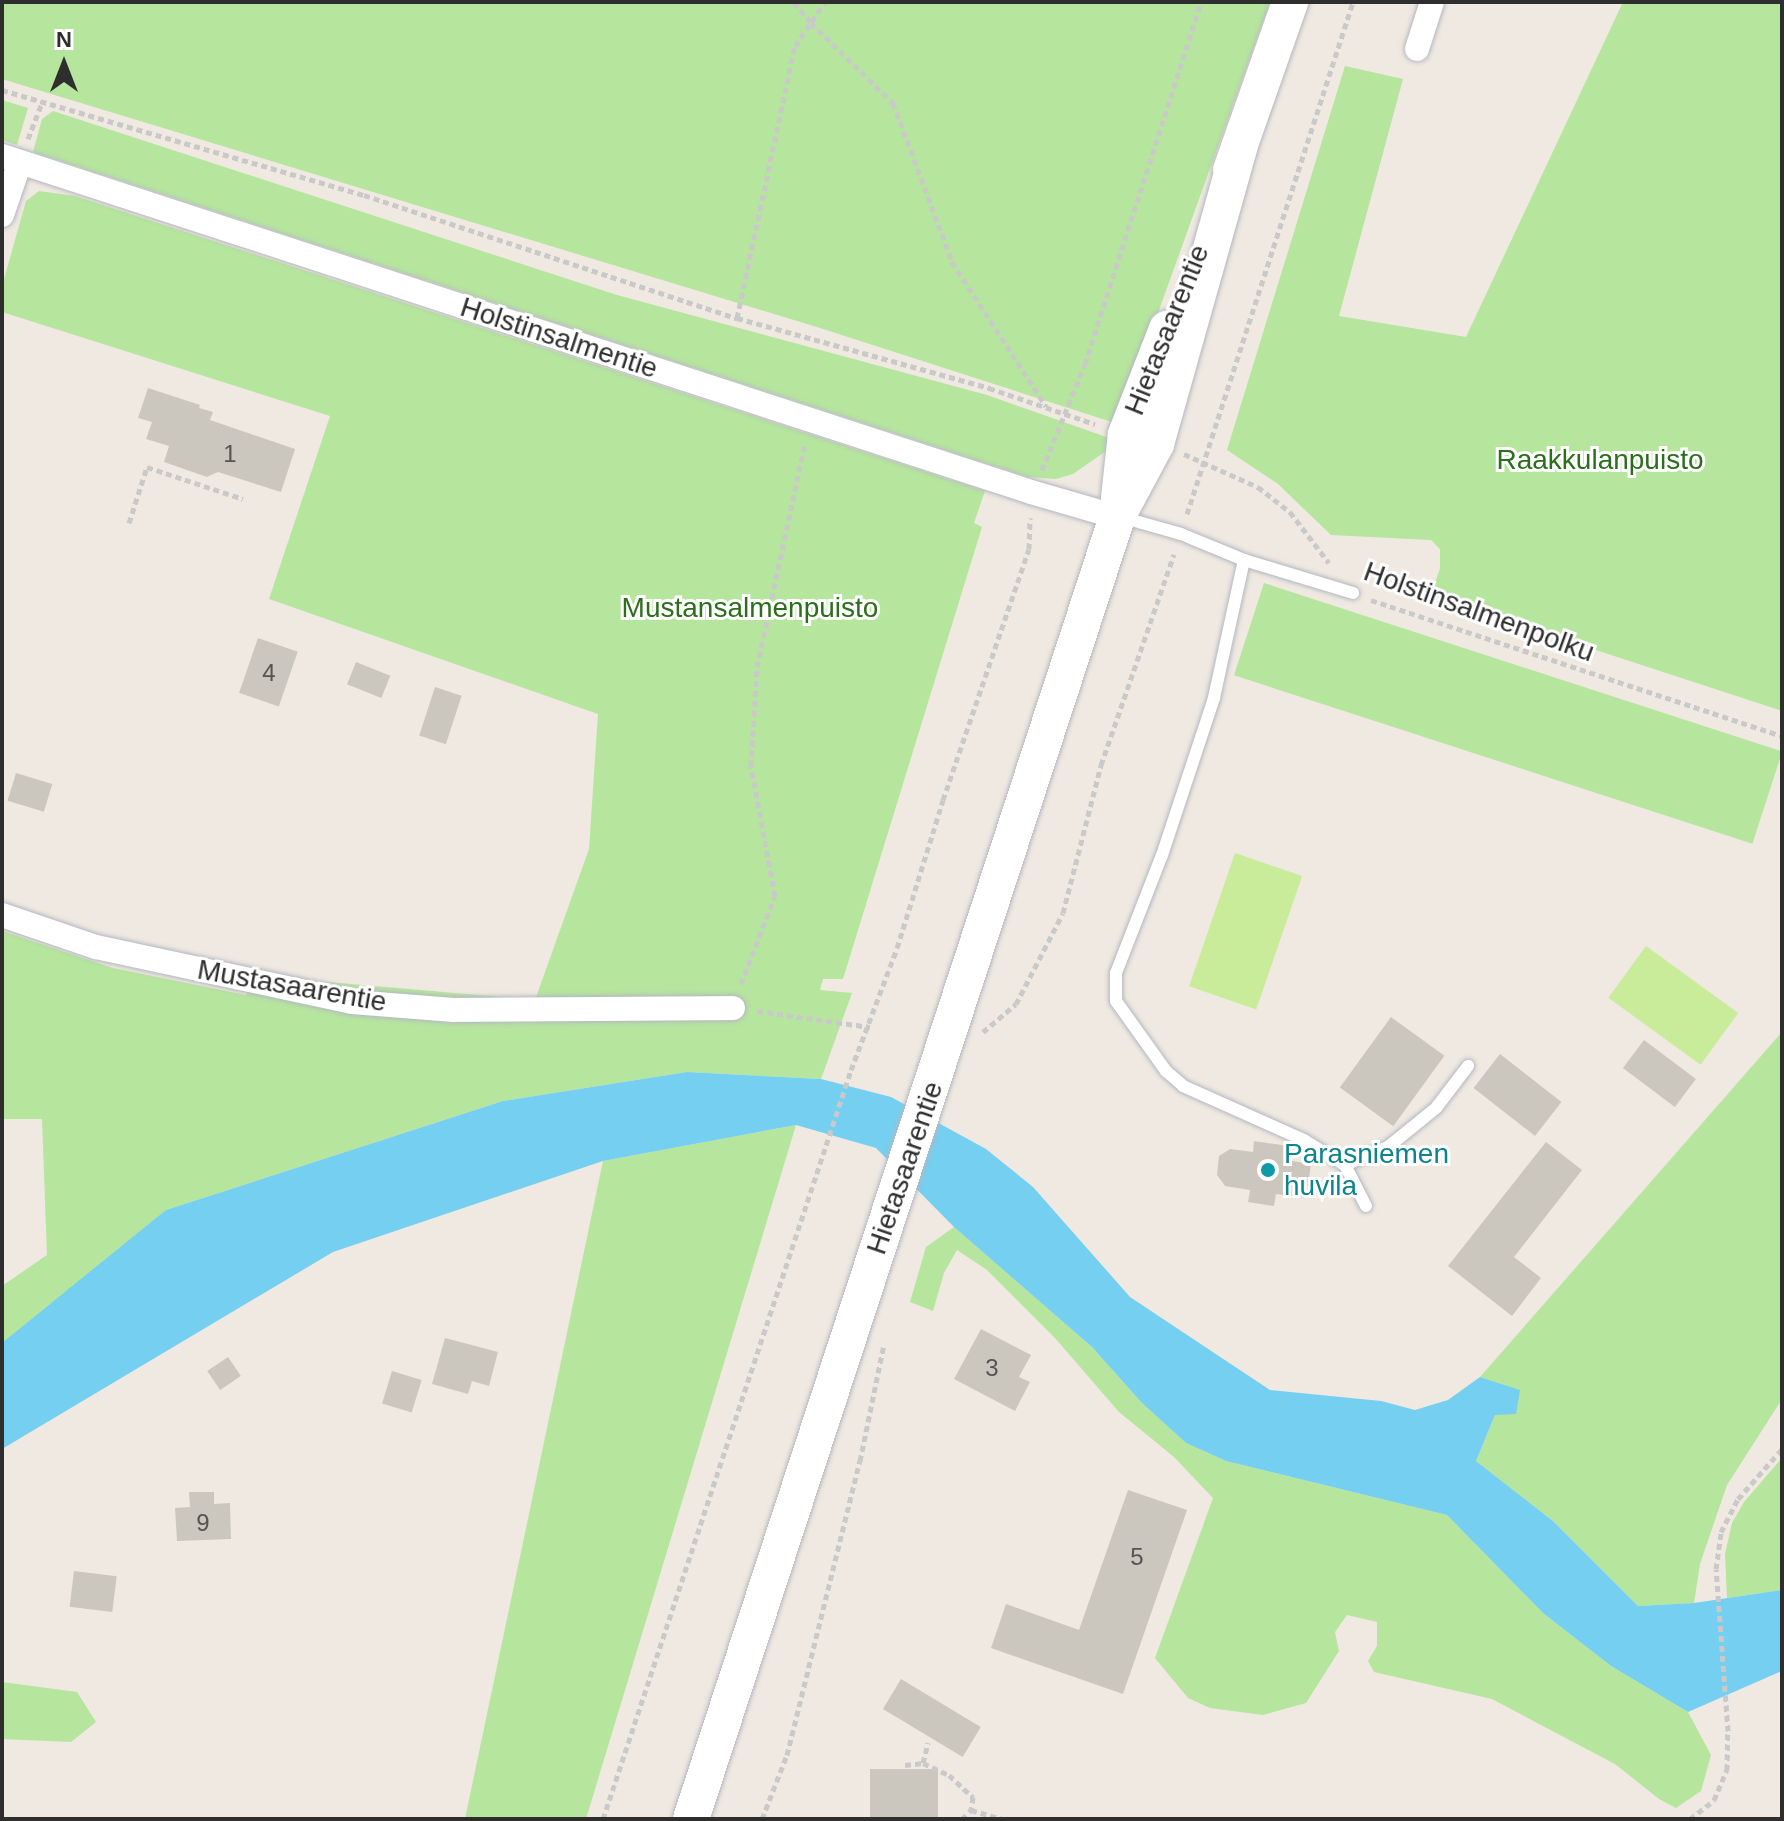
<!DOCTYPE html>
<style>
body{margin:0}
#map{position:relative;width:1784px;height:1821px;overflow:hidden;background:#efe9e1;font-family:Arial,sans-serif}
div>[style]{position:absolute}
.green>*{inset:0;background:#b6e59e;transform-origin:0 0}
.pitch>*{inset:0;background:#c9ec9a;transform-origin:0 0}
.water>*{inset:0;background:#75cff0}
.building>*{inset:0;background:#cbc7bf;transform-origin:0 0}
.path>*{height:5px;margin-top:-2.5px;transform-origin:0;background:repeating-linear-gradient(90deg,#c9c9c9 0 6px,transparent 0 10px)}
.roads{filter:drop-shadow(0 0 2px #b4b7c1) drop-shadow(0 0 2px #b4b7c1)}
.lane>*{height:12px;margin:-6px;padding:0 6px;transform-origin:6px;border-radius:6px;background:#fff}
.street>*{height:24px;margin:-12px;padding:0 12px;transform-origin:12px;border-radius:12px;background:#fff}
.secondary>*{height:36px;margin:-18px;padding:0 18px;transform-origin:18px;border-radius:18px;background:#fff}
.dots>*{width:22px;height:22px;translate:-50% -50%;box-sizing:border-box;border:4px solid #fff;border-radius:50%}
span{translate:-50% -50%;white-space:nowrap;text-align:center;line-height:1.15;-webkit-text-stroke:6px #fff;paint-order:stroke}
.number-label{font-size:24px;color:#555452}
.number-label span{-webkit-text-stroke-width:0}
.street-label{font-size:28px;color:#2e2e2e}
.park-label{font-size:28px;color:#2c6e1b}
.culture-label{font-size:28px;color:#0d838f}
.left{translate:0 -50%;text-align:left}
.frame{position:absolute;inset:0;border:4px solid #2e2e2e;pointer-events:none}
.north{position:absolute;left:24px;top:24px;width:80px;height:80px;-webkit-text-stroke:6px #fff;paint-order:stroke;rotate:0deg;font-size:22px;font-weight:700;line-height:32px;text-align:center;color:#2e2e2e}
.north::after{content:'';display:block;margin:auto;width:28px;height:36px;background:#2e2e2e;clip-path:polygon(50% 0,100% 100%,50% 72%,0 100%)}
</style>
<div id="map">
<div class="green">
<i style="clip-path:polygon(2px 2px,1270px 2px,1118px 424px,820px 328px,2px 79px)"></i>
<i style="clip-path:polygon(1623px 2px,1782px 2px,1782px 711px,1431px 596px,1440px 568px,1440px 549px,1431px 540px,1331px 535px,1278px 484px,1227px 450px,1345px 66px,1403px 79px,1339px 316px,1466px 337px)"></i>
<i style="clip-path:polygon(2px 100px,28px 108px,17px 145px,2px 140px)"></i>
<i style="clip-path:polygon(53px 111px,617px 295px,987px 395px,1112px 439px,1106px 451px,1073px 474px,1056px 479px,1028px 477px,33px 152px,42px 119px)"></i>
<i style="clip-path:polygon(39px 191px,75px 196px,985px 491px,974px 523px,982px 527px,843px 979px,823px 979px,820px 990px,852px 993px,821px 1079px,687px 1072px,503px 1101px,166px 1210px,49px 1314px,2px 1349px,2px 1286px,47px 1255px,42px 1119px,2px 1119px,2px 931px,113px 968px,246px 995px,254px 972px,270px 977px,535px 1000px,589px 849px,598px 714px,269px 599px,330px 416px,2px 312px,2px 286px,26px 201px)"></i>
<i style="left:1264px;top:583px;width:545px;height:97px;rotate:18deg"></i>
<i style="clip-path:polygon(1782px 1032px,1782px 1399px,1727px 1485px,1700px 1564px,1694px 1603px,1638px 1606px,1553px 1521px,1476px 1461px,1495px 1415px,1519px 1390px,1480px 1377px)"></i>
<i style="clip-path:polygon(796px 1125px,586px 1819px,465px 1819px,603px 1161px)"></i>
<i style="clip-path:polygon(954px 1227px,1092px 1347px,1142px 1403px,1186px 1443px,1226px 1461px,1447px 1515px,1543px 1613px,1611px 1666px,1688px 1712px,1711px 1755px,1701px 1791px,1676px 1808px,1659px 1799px,1615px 1764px,1492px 1699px,1374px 1672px,1368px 1661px,1377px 1646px,1377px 1622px,1347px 1615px,1335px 1632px,1339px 1651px,1306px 1703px,1263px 1715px,1210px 1708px,1188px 1698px,1155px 1658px,1213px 1498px,1174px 1457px,1119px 1412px,1055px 1338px,987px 1270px,957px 1250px,944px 1273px,933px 1311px,910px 1302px,926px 1247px)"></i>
<i style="clip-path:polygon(1782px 1458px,1782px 1590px,1727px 1598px,1725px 1554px,1732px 1523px,1744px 1502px)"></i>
<i style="clip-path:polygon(2px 1682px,77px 1692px,96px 1722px,71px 1742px,2px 1739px)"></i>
</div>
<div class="pitch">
<i style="left:1235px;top:853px;width:71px;height:141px;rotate:19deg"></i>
<i style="left:1646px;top:946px;width:114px;height:64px;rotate:36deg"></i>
</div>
<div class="water">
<i style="clip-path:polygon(687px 1072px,821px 1079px,891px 1097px,986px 1149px,1033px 1187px,1130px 1297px,1270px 1390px,1381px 1401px,1415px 1410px,1448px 1400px,1480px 1377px,1520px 1390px,1516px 1414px,1495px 1415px,1476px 1461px,1553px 1521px,1638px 1606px,1694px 1603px,1782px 1590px,1782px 1671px,1688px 1712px,1611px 1666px,1543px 1613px,1447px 1515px,1226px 1461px,1186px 1443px,1142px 1403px,1092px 1347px,954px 1227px,876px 1148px,796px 1125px,603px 1161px,333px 1252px,2px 1449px,2px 1343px,166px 1210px,503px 1101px)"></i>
</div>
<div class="building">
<i style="clip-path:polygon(148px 388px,200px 405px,199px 408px,213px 412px,210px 420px,295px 449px,281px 492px,218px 472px,207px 477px,164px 462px,169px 446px,146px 439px,152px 422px,138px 418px)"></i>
<i style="left:258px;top:638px;width:42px;height:58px;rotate:19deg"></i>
<i style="left:356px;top:662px;width:37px;height:24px;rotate:22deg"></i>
<i style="left:435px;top:687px;width:28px;height:51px;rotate:18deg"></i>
<i style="left:16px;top:773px;width:38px;height:29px;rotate:17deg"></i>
<i style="left:1391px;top:1017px;width:66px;height:87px;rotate:36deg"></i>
<i style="left:1644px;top:1040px;width:65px;height:35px;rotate:37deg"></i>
<i style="left:1500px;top:1054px;width:78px;height:43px;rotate:38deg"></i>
<i style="clip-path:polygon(1254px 1141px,1288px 1146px,1286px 1160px,1311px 1164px,1306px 1198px,1276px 1194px,1274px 1206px,1248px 1202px,1250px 1190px,1225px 1186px,1217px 1175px,1219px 1156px,1230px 1149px,1253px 1152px)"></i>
<i style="clip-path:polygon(1546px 1142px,1582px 1170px,1514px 1257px,1541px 1278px,1512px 1316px,1448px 1266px)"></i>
<i style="clip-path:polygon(981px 1329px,1031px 1355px,1019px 1377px,1030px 1382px,1015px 1411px,954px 1379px)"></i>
<i style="clip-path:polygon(445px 1338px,498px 1352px,489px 1386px,472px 1381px,468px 1394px,432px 1384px)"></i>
<i style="left:228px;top:1357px;width:23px;height:25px;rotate:56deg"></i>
<i style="left:392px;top:1371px;width:31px;height:34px;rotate:17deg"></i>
<i style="clip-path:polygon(1128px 1490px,1187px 1510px,1123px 1694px,991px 1648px,1006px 1604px,1079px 1630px)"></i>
<i style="clip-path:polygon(189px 1492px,214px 1492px,214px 1504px,230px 1503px,231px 1539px,177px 1541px,175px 1508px,190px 1507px)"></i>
<i style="left:74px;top:1571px;width:43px;height:36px;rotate:7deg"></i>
<i style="left:901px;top:1679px;width:93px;height:35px;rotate:31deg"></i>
<i style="left:870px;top:1769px;width:68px;height:50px"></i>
</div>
<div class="path">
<i style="left:794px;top:2px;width:27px;rotate:51deg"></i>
<i style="left:811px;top:23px;width:115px;rotate:44.3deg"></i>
<i style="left:893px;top:103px;width:170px;rotate:69.6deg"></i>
<i style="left:952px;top:262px;width:172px;rotate:56.9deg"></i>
<i style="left:2px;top:90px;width:377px;rotate:16.2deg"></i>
<i style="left:364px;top:195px;width:393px;rotate:18.3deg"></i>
<i style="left:737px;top:318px;width:262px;rotate:15.5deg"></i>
<i style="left:989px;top:388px;width:112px;rotate:18.8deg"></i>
<i style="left:28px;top:139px;width:39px;rotate:-69deg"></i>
<i style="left:737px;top:318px;width:278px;rotate:-78deg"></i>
<i style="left:795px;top:46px;width:53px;rotate:-55.7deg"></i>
<i style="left:1184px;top:454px;width:81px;rotate:24deg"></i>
<i style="left:1258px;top:487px;width:41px;rotate:38deg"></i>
<i style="left:1290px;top:512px;width:64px;rotate:52.6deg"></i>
<i style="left:1042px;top:470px;width:114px;rotate:-67.9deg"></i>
<i style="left:1085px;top:364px;width:380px;rotate:-72.2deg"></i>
<i style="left:1187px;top:514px;width:538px;rotate:-72.04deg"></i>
<i style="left:129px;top:523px;width:59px;rotate:-72.2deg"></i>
<i style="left:147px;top:467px;width:101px;rotate:18.4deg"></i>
<i style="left:1371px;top:600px;width:433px;rotate:18.3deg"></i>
<i style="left:741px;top:984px;width:94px;rotate:-68.9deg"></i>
<i style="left:775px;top:896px;width:132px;rotate:-100.5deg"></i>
<i style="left:751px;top:766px;width:99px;rotate:-86.5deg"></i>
<i style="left:757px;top:667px;width:228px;rotate:-77.9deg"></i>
<i style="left:757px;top:1011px;width:114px;rotate:8.1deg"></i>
<i style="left:983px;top:1032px;width:43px;rotate:-40.3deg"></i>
<i style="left:1016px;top:1004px;width:102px;rotate:-62.7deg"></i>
<i style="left:1063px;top:913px;width:153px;rotate:-75.6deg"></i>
<i style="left:1101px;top:765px;width:223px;rotate:-70.9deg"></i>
<i style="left:923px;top:1763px;width:21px;rotate:-76deg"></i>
<i style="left:905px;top:1765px;width:18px;rotate:-6deg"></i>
<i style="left:923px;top:1763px;width:29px;rotate:25deg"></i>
<i style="left:949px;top:1775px;width:33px;rotate:43deg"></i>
<i style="left:973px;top:1797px;width:13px;rotate:99deg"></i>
<i style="left:603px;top:1819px;width:789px;rotate:-71.68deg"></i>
<i style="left:851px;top:1070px;width:130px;rotate:-69.3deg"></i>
<i style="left:897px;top:948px;width:155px;rotate:-72.7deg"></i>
<i style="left:943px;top:800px;width:265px;rotate:-71.1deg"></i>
<i style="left:1029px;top:549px;width:31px;rotate:-88deg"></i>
<i style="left:762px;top:1819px;width:69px;rotate:-68.7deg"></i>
<i style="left:787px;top:1755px;width:303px;rotate:-76.1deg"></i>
<i style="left:860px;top:1461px;width:119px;rotate:-78.4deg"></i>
<i style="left:962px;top:1819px;width:13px;rotate:-45deg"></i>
<i style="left:971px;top:1810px;width:33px;rotate:16deg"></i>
<i style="left:1690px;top:1819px;width:31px;rotate:-38deg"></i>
<i style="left:1714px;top:1800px;width:33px;rotate:-67deg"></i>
<i style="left:1727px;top:1770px;width:39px;rotate:-89deg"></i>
<i style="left:1728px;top:1731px;width:162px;rotate:-94.2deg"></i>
<i style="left:1716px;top:1569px;width:37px;rotate:-82deg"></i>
<i style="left:1721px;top:1532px;width:37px;rotate:-63deg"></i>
<i style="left:1738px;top:1499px;width:67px;rotate:-48.7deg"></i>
</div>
<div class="roads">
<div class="lane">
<i style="left:1121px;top:517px;width:62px;rotate:15.8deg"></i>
<i style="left:1181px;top:534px;width:68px;rotate:22.4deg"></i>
<i style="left:1244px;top:560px;width:114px;rotate:16.8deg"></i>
<i style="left:1244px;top:560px;width:141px;rotate:102.3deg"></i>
<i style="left:1214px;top:698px;width:165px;rotate:108.3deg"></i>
<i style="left:1162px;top:855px;width:127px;rotate:111.3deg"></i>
<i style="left:1116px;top:973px;width:28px;rotate:90deg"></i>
<i style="left:1116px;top:1001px;width:86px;rotate:54.5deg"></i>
<i style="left:1166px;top:1071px;width:23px;rotate:41deg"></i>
<i style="left:1183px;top:1086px;width:133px;rotate:24.1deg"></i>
<i style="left:1304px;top:1140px;width:48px;rotate:31.4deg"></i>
<i style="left:1345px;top:1165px;width:46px;rotate:62.9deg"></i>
<i style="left:1345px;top:1165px;width:47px;rotate:-22.7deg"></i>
<i style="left:1388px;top:1147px;width:62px;rotate:-39.1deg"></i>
<i style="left:1436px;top:1108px;width:53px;rotate:-52.7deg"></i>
</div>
<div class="street">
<i style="left:1417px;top:49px;width:49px;rotate:-72.3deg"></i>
<i style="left:2px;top:156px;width:1082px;rotate:18.08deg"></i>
<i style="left:1031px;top:492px;width:90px;rotate:16.2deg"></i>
<i style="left:2px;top:215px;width:56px;rotate:-71.2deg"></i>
<i style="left:2px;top:915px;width:99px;rotate:18.8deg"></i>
<i style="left:96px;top:947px;width:262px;rotate:12.1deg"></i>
<i style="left:352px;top:1002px;width:102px;rotate:4.5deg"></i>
<i style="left:454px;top:1010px;width:279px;rotate:-0.4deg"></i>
</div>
<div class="secondary">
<i style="left:1231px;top:170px;width:178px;rotate:-70.6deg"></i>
<i style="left:1119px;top:498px;width:64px;rotate:-83.8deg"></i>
<i style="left:1126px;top:434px;width:113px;rotate:-68.7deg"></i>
<i style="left:691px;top:1819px;width:1370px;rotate:-71.88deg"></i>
<i style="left:1117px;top:517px;width:83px;rotate:-61.9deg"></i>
<i style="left:1156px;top:444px;width:307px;rotate:-74.3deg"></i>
</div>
</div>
<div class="dots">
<i style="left:1268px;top:1170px;background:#0f9aa8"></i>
</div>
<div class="number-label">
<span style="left:230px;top:454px">1</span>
<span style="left:269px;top:673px">4</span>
<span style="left:992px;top:1368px">3</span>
<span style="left:203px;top:1523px">9</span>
<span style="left:1137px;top:1557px">5</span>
</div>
<div class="street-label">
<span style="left:1167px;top:330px;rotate:-68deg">Hietasaarentie</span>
<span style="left:559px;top:338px;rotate:18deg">Holstinsalmentie</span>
<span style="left:1479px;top:612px;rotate:20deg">Holstinsalmenpolku</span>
<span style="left:292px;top:986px;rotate:10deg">Mustasaarentie</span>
<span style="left:905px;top:1168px;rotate:-71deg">Hietasaarentie</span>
</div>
<div class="park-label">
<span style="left:1600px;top:460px">Raakkulanpuisto</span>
<span style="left:750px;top:608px">Mustansalmenpuisto</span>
</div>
<div class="culture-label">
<span class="left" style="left:1284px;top:1170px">Parasniemen<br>huvila</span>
</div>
<div class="frame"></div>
<div class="north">N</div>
</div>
